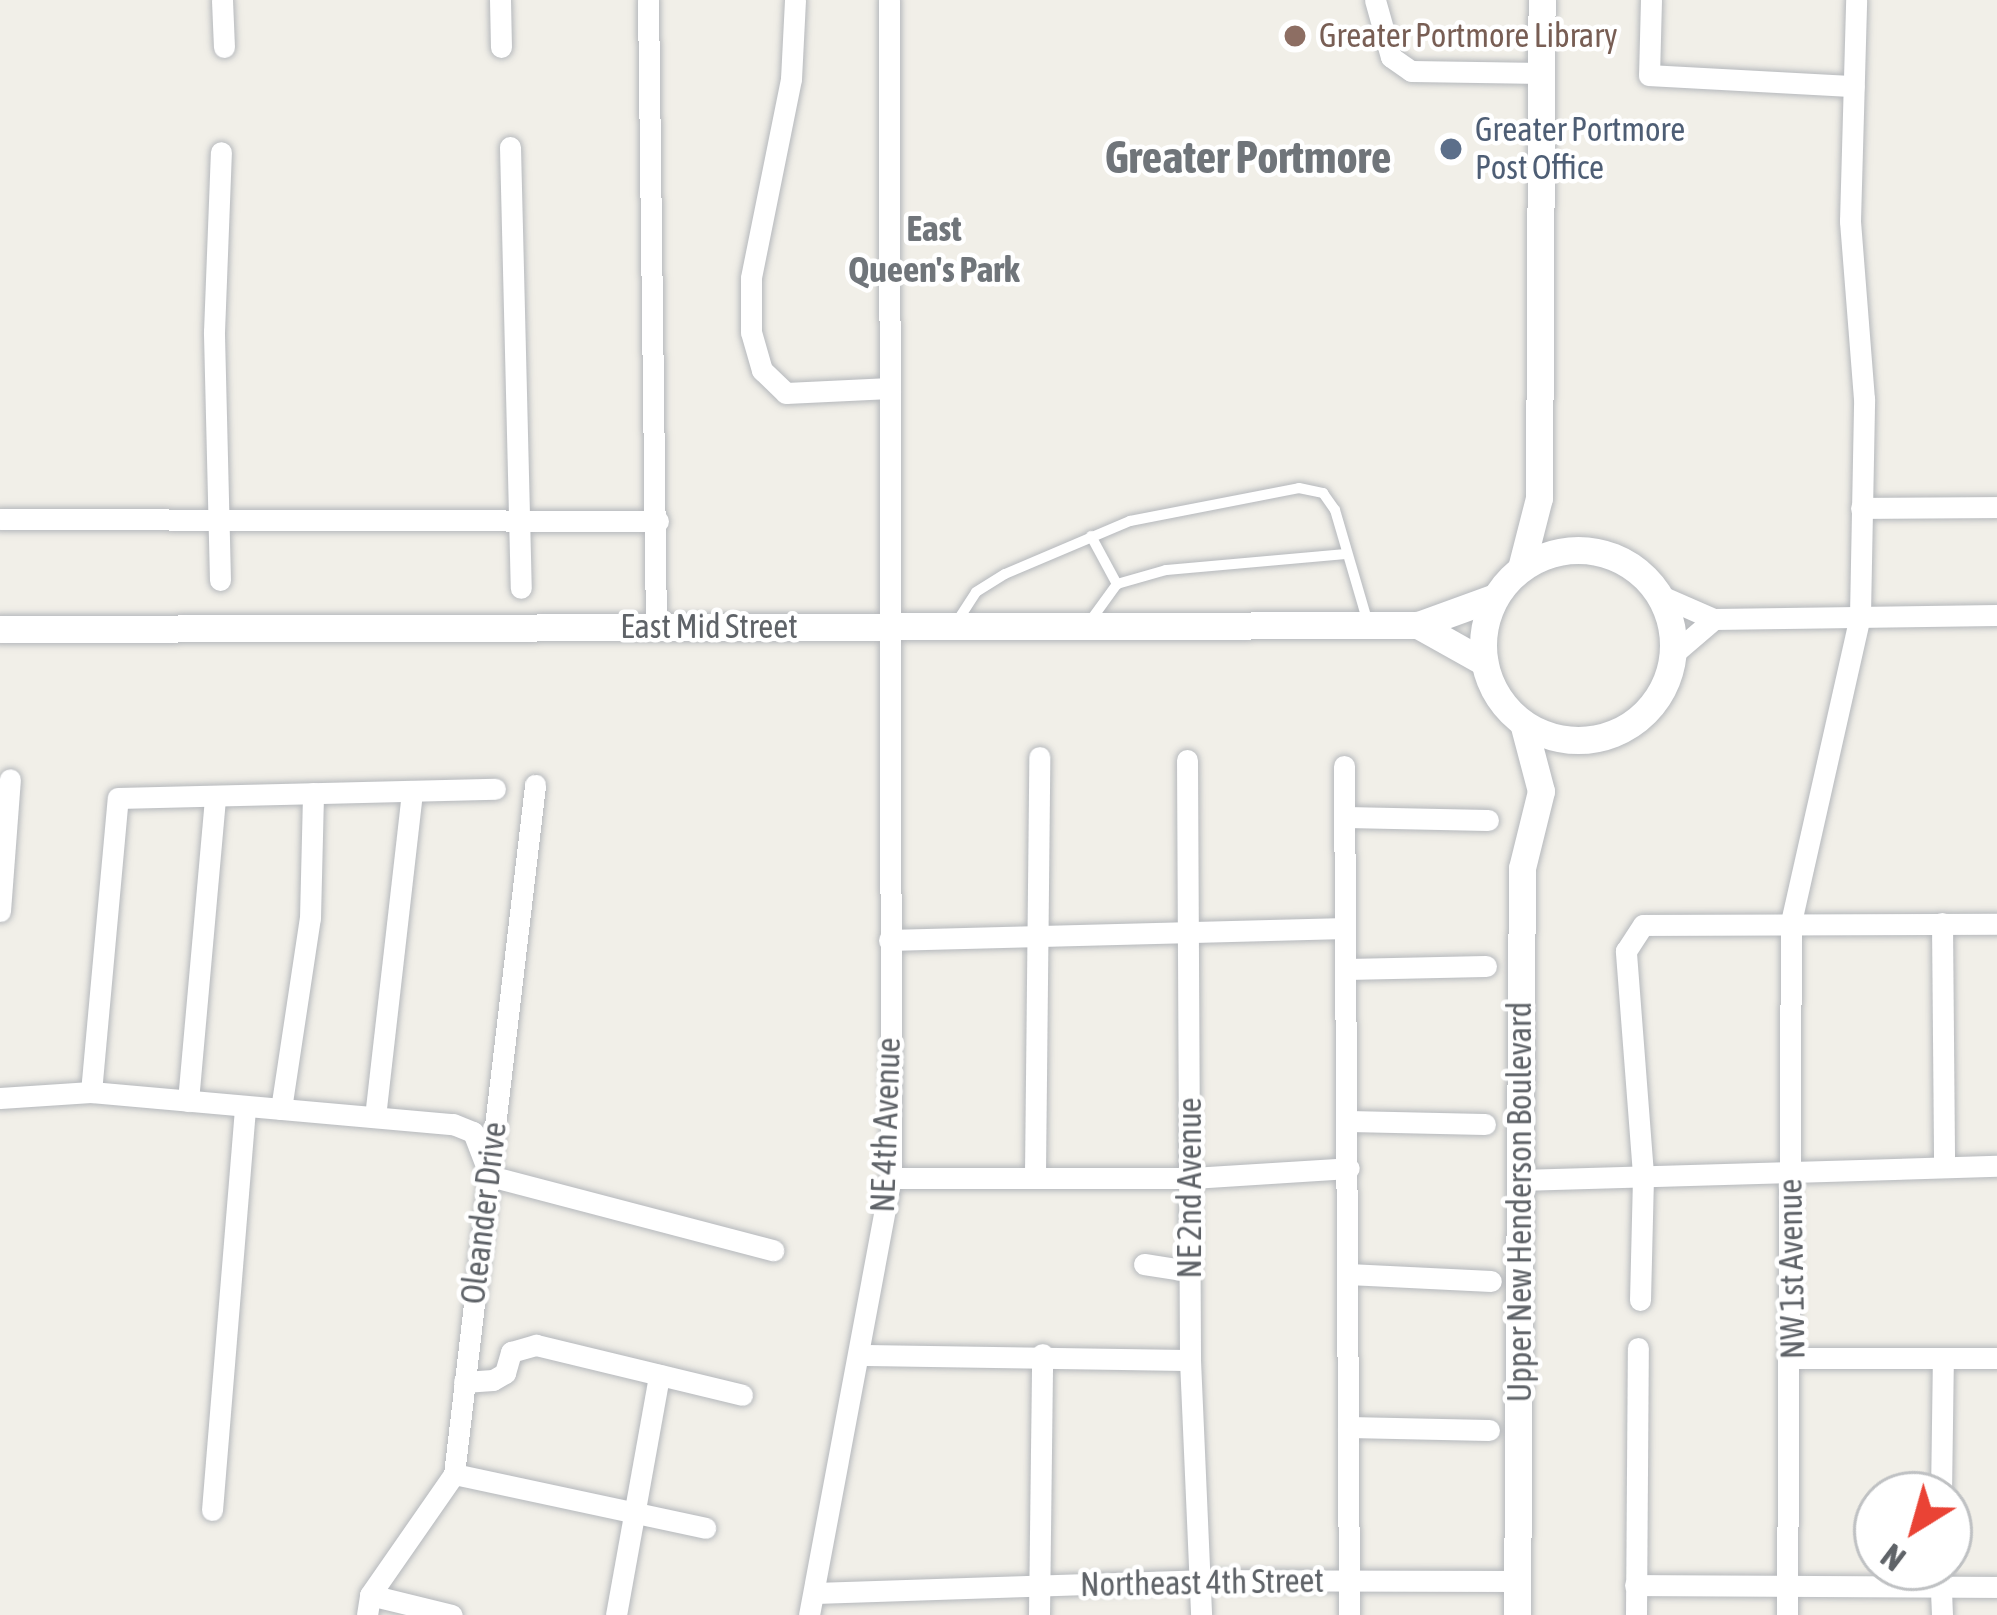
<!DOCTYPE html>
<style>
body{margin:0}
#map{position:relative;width:1997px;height:1615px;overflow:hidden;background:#f1efe8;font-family:"Asap Condensed",sans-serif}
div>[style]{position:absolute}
.roads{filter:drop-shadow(0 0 3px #b5b8bc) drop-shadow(0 0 3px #b5b8bc)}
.service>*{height:10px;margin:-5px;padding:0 5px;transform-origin:5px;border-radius:5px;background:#fff}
.minor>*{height:21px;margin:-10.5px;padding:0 10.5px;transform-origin:10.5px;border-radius:10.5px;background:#fff}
.tertiary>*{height:27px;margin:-13.5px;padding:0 13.5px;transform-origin:13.5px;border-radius:13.5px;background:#fff}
.tertiary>.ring{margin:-13.5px;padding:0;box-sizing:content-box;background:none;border:27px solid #fff;border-radius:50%}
.dots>*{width:33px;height:33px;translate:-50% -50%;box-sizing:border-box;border:6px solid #fff;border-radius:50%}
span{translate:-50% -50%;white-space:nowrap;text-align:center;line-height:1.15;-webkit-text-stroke:9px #fff;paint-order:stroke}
.education-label{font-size:33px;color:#785e54}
.left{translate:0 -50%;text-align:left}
.service-label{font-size:33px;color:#4e5e75}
.street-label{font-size:33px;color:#5f6368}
.neighbourhood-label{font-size:36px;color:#70757a;font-weight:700}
.district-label{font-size:45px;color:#70757a;font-weight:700}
.north{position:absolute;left:1853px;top:1471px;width:120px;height:120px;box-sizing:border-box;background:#fff;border:3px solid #bfc1c3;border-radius:50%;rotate:217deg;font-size:33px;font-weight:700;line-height:48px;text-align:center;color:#5f6368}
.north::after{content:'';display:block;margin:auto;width:42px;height:54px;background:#ea4335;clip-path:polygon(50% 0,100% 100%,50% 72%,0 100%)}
</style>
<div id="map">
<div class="roads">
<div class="service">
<i style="left:1091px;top:536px;width:55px;rotate:61.6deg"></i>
<i style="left:958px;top:620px;width:33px;rotate:-57deg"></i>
<i style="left:976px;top:592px;width:34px;rotate:-32deg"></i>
<i style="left:1005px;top:574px;width:136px;rotate:-23deg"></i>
<i style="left:1130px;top:521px;width:172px;rotate:-11deg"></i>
<i style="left:1299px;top:488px;width:25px;rotate:12deg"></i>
<i style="left:1323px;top:493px;width:21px;rotate:55deg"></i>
<i style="left:1335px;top:510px;width:118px;rotate:73.7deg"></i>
<i style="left:1088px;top:624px;width:49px;rotate:-54.1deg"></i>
<i style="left:1117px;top:584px;width:51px;rotate:-15.9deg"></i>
<i style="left:1166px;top:570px;width:181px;rotate:-5.1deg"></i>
</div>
<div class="minor">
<i style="left:222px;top:0;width:47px;rotate:87.6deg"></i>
<i style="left:500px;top:0;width:47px;rotate:88.8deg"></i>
<i style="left:648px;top:0;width:627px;rotate:89.27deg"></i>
<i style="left:795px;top:0;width:79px;rotate:92.9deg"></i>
<i style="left:791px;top:79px;width:203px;rotate:101.4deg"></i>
<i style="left:751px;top:278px;width:54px;rotate:90deg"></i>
<i style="left:751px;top:332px;width:40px;rotate:74deg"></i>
<i style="left:762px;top:370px;width:33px;rotate:44deg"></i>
<i style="left:786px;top:393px;width:104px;rotate:-2.8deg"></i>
<i style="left:1375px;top:0;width:59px;rotate:74.3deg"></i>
<i style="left:1391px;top:57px;width:24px;rotate:35deg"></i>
<i style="left:1411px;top:71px;width:132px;rotate:0.9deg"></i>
<i style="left:1651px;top:0;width:75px;rotate:91.5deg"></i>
<i style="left:1649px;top:75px;width:205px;rotate:3.1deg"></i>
<i style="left:510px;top:147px;width:441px;rotate:88.6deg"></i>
<i style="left:1861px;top:508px;width:136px;rotate:-0.4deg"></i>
<i style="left:0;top:519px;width:658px;rotate:0.17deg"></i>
<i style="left:220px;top:580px;width:248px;rotate:-91.4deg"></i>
<i style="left:214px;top:332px;width:180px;rotate:-87.8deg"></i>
<i style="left:1659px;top:595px;width:60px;rotate:23.6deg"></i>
<i style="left:1714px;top:619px;width:283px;rotate:-0.8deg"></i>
<i style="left:1672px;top:655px;width:55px;rotate:-40.6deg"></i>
<i style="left:1187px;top:760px;width:600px;rotate:89.71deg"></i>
<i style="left:1190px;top:1360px;width:255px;rotate:87.5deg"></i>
<i style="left:1344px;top:766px;width:849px;rotate:89.66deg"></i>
<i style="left:1345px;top:817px;width:143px;rotate:1.2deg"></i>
<i style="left:0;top:911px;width:132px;rotate:-85.7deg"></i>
<i style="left:1942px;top:923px;width:241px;rotate:89.5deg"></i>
<i style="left:889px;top:940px;width:456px;rotate:-1.5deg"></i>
<i style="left:1346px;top:969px;width:140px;rotate:-1.2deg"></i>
<i style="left:91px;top:1092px;width:295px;rotate:-84.8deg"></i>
<i style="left:118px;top:798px;width:377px;rotate:-1.4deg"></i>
<i style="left:0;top:1098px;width:91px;rotate:-3.8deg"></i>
<i style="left:91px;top:1092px;width:363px;rotate:5.1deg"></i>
<i style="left:453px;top:1124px;width:22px;rotate:22deg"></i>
<i style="left:473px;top:1132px;width:47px;rotate:68.9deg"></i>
<i style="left:490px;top:1176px;width:293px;rotate:14.7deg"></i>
<i style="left:188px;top:1101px;width:306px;rotate:-84.9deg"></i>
<i style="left:281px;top:1109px;width:193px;rotate:-81.4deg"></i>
<i style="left:310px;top:918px;width:125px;rotate:-88.6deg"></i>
<i style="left:375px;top:1117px;width:328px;rotate:-83.5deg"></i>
<i style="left:1348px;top:1121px;width:137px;rotate:1.3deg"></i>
<i style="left:1035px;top:1173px;width:416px;rotate:-89.4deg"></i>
<i style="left:891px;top:1178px;width:301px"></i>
<i style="left:1192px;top:1178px;width:157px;rotate:-3.6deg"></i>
<i style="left:1520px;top:1180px;width:477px;rotate:-1.7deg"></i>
<i style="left:1144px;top:1264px;width:46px;rotate:8.8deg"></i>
<i style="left:1348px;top:1274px;width:143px;rotate:2.8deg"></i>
<i style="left:1640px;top:1300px;width:126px;rotate:-88.6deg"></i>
<i style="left:1643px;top:1174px;width:224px;rotate:-94.4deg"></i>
<i style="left:1626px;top:951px;width:31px;rotate:-57deg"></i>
<i style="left:1643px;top:925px;width:354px;rotate:-0.2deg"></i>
<i style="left:861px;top:1355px;width:329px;rotate:0.9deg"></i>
<i style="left:1794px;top:1358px;width:203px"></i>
<i style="left:464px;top:1382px;width:29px;rotate:-4deg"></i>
<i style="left:493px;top:1380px;width:14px;rotate:-30deg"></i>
<i style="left:505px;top:1373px;width:22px;rotate:-74deg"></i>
<i style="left:511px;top:1352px;width:26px;rotate:-16deg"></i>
<i style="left:536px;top:1345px;width:212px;rotate:13.6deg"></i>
<i style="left:1348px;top:1427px;width:141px;rotate:1.2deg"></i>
<i style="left:454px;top:1474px;width:257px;rotate:12.1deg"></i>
<i style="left:1941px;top:1495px;width:137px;rotate:-89.2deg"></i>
<i style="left:212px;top:1510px;width:405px;rotate:-85.3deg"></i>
<i style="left:1940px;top:1567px;width:48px;rotate:87.6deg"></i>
<i style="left:1635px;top:1585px;width:362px;rotate:0.3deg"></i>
<i style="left:815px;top:1593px;width:386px;rotate:-1.9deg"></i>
<i style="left:1201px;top:1580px;width:316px;rotate:0.2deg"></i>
<i style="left:370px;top:1595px;width:84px;rotate:13.7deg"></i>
<i style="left:367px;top:1615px;width:20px;rotate:-81deg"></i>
<i style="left:370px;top:1595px;width:147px;rotate:-55.2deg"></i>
<i style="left:454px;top:1474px;width:694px;rotate:-83.29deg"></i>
<i style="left:616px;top:1615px;width:244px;rotate:-79.8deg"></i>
<i style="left:809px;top:1615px;width:445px;rotate:-79.4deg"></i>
<i style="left:891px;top:1178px;width:1178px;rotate:-90.1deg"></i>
<i style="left:1039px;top:1615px;width:261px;rotate:-89.3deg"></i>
<i style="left:1636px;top:1615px;width:267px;rotate:-89.6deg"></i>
<i style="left:1787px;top:1615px;width:693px;rotate:-89.67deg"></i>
<i style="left:1791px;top:922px;width:315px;rotate:-77.3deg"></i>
<i style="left:1860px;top:615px;width:216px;rotate:-88.9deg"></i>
<i style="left:1864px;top:399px;width:179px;rotate:-94.5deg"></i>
<i style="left:1850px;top:221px;width:221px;rotate:-88.4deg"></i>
</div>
<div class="tertiary">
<i class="ring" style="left:1483px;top:550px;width:163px;height:163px"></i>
<i style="left:1521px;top:568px;width:72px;rotate:-75.6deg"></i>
<i style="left:1539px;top:498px;width:498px;rotate:-89.7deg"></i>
<i style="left:1418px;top:625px;width:76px;rotate:29.3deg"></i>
<i style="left:0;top:629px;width:1418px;rotate:-0.16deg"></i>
<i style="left:1418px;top:625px;width:82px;rotate:-20deg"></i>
<i style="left:1517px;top:1615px;width:747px;rotate:-89.62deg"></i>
<i style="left:1522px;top:868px;width:79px;rotate:-76.1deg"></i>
<i style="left:1541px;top:791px;width:70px;rotate:-104.8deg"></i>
</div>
</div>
<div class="dots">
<i style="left:1295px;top:36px;background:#8d6e63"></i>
<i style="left:1451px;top:149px;background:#5c6f8a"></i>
</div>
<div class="education-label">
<span class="left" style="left:1319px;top:36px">Greater Portmore Library</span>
</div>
<div class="service-label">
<span class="left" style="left:1475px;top:149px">Greater Portmore<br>Post Office</span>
</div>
<div class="street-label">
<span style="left:709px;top:627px">East Mid Street</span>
<span style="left:886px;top:1125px;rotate:-88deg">NE 4th Avenue</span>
<span style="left:1190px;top:1188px;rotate:-90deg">NE 2nd Avenue</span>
<span style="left:1520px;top:1202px;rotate:-90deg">Upper New Henderson Boulevard</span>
<span style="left:484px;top:1213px;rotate:-83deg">Oleander Drive</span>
<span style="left:1792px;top:1269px;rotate:-91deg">NW 1st Avenue</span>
<span style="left:1202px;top:1583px;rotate:-1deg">Northeast 4th Street</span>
</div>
<div class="neighbourhood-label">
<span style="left:934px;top:249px">East<br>Queen's Park</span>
</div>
<div class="district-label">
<span style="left:1248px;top:158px">Greater Portmore</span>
</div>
<div class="north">N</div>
</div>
